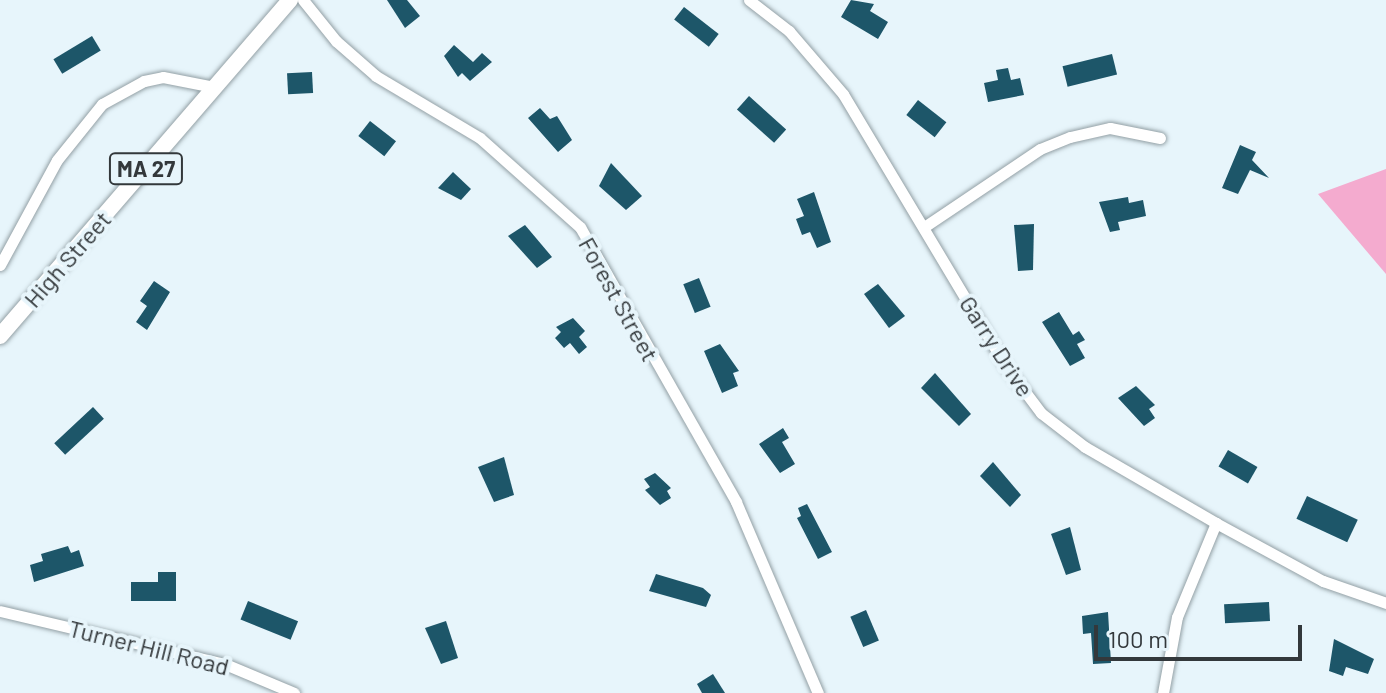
<!DOCTYPE html>
<style>
body{margin:0}
#map{position:relative;width:1386px;height:693px;overflow:hidden;background:#e7f5fb;font-family:Barlow,sans-serif}
div>[style]{position:absolute}
.green>*{inset:0;background:#f4abcf}
.building>*{inset:0;background:#1d5669;transform-origin:0 0}
.roads{filter:drop-shadow(0 0 2px #93a0a5) drop-shadow(0 0 2px #93a0a5)}
.street>*{height:11px;margin:-5.5px;padding:0 5.5px;transform-origin:5.5px;border-radius:5.5px;background:#fff}
.primary>*{height:16px;margin:-8px;padding:0 8px;transform-origin:8px;border-radius:8px;background:#fff}
span{translate:-50% -50%;white-space:nowrap;text-align:center;line-height:1.15;-webkit-text-stroke:8px #e7f5fb;paint-order:stroke}
.shield-label span{padding:2px 6px;background:#e7f5fb;border:2px solid;border-radius:6px;-webkit-text-stroke-width:0}
.shield-label{font-size:22px;color:#33383b;font-weight:700}
.street-label{font-size:24px;color:#33383b}
.scale{position:absolute;left:1094px;top:625px;width:208px;height:36px;box-sizing:border-box;border:4px solid #33383b;border-top:0;padding-left:10px;font-size:24px;line-height:28px;white-space:nowrap;color:#33383b;-webkit-text-stroke:6px #e7f5fb;paint-order:stroke}
</style>
<div id="map">
<div class="green">
<i style="clip-path:polygon(1386px 169px,1386px 274px,1318px 194px)"></i>
</div>
<div class="building">
<i style="clip-path:polygon(387px 0,407px 0,420px 16px,405px 28px)"></i>
<i style="clip-path:polygon(851px 0,874px 4px,870px 11px,888px 22px,878px 39px,841px 17px)"></i>
<i style="left:684px;top:7px;width:44px;height:16px;rotate:38deg"></i>
<i style="left:92px;top:36px;width:17px;height:45px;rotate:59deg"></i>
<i style="clip-path:polygon(454px 45px,473px 62px,482px 53px,492px 62px,470px 81px,462px 73px,458px 77px,444px 56px)"></i>
<i style="left:1112px;top:54px;width:21px;height:51px;rotate:76deg"></i>
<i style="clip-path:polygon(1008px 68px,1011px 80px,1020px 78px,1024px 95px,988px 102px,984px 83px,998px 80px,996px 70px)"></i>
<i style="left:312px;top:72px;width:21px;height:25px;rotate:87deg"></i>
<i style="left:749px;top:96px;width:50px;height:18px;rotate:42deg"></i>
<i style="left:918px;top:100px;width:36px;height:19px;rotate:38deg"></i>
<i style="clip-path:polygon(540px 108px,550px 119px,557px 116px,572px 140px,558px 152px,528px 118px)"></i>
<i style="left:370px;top:121px;width:33px;height:19px;rotate:38deg"></i>
<i style="clip-path:polygon(1240px 145px,1256px 152px,1252px 160px,1269px 178px,1250px 170px,1238px 194px,1222px 188px)"></i>
<i style="clip-path:polygon(611px 163px,642px 196px,626px 210px,599px 186px)"></i>
<i style="clip-path:polygon(453px 172px,471px 189px,461px 200px,438px 188px)"></i>
<i style="clip-path:polygon(814px 192px,831px 242px,817px 248px,810px 232px,802px 235px,796px 219px,804px 216px,797px 199px)"></i>
<i style="clip-path:polygon(1128px 197px,1129px 203px,1143px 200px,1146px 216px,1118px 222px,1120px 230px,1110px 232px,1099px 202px)"></i>
<i style="clip-path:polygon(1034px 224px,1033px 270px,1018px 271px,1014px 225px)"></i>
<i style="clip-path:polygon(525px 225px,552px 257px,537px 268px,508px 236px)"></i>
<i style="left:699px;top:278px;width:31px;height:17px;rotate:68deg"></i>
<i style="clip-path:polygon(154px 281px,170px 292px,147px 330px,136px 322px,147px 306px,140px 301px)"></i>
<i style="clip-path:polygon(878px 284px,905px 316px,889px 328px,864px 294px)"></i>
<i style="clip-path:polygon(1059px 312px,1073px 335px,1079px 331px,1085px 340px,1077px 344px,1085px 358px,1070px 366px,1042px 322px)"></i>
<i style="clip-path:polygon(573px 318px,585px 331px,579px 337px,587px 347px,579px 354px,570px 343px,564px 348px,555px 338px,561px 332px,556px 327px)"></i>
<i style="clip-path:polygon(720px 344px,739px 371px,733px 373px,738px 386px,722px 393px,704px 351px)"></i>
<i style="clip-path:polygon(935px 373px,971px 414px,959px 426px,921px 388px)"></i>
<i style="clip-path:polygon(1136px 386px,1155px 405px,1149px 409px,1155px 418px,1144px 426px,1118px 398px)"></i>
<i style="left:93px;top:407px;width:16px;height:53px;rotate:47deg"></i>
<i style="clip-path:polygon(783px 428px,789px 438px,782px 442px,795px 464px,780px 473px,759px 444px)"></i>
<i style="left:1228px;top:450px;width:34px;height:19px;rotate:30deg"></i>
<i style="clip-path:polygon(504px 457px,514px 495px,494px 502px,478px 467px)"></i>
<i style="clip-path:polygon(993px 462px,1021px 495px,1010px 507px,980px 476px)"></i>
<i style="clip-path:polygon(655px 473px,671px 488px,667px 491px,671px 498px,660px 505px,645px 490px,650px 487px,644px 479px)"></i>
<i style="left:1307px;top:496px;width:56px;height:25px;rotate:25deg"></i>
<i style="clip-path:polygon(807px 504px,832px 552px,818px 559px,797px 518px,801px 516px,798px 508px)"></i>
<i style="clip-path:polygon(1070px 527px,1081px 570px,1066px 575px,1051px 534px)"></i>
<i style="clip-path:polygon(68px 546px,71px 553px,79px 550px,84px 566px,34px 582px,30px 565px,43px 561px,41px 554px)"></i>
<i style="clip-path:polygon(158px 572px,176px 572px,176px 601px,131px 601px,131px 582px,158px 582px)"></i>
<i style="clip-path:polygon(656px 574px,703px 588px,711px 595px,706px 607px,649px 591px)"></i>
<i style="left:248px;top:601px;width:54px;height:20px;rotate:22deg"></i>
<i style="left:1269px;top:602px;width:19px;height:45px;rotate:87deg"></i>
<i style="left:866px;top:610px;width:33px;height:17px;rotate:67deg"></i>
<i style="clip-path:polygon(1108px 612px,1111px 663px,1093px 664px,1091px 633px,1083px 634px,1082px 616px)"></i>
<i style="clip-path:polygon(446px 621px,458px 658px,441px 664px,425px 628px)"></i>
<i style="clip-path:polygon(1334px 639px,1374px 659px,1368px 674px,1346px 667px,1343px 676px,1329px 671px)"></i>
<i style="clip-path:polygon(713px 674px,725px 693px,702px 693px,697px 684px)"></i>
</div>
<div class="roads">
<div class="street">
<i style="left:303px;top:0;width:53px;rotate:51.2deg"></i>
<i style="left:336px;top:41px;width:53px;rotate:41.2deg"></i>
<i style="left:376px;top:76px;width:121px;rotate:30.8deg"></i>
<i style="left:480px;top:138px;width:134px;rotate:41.7deg"></i>
<i style="left:580px;top:227px;width:316px;rotate:60.4deg"></i>
<i style="left:736px;top:502px;width:208px;rotate:66.8deg"></i>
<i style="left:749px;top:0;width:51px;rotate:37.8deg"></i>
<i style="left:789px;top:31px;width:83px;rotate:49.4deg"></i>
<i style="left:843px;top:94px;width:316px;rotate:59.1deg"></i>
<i style="left:1005px;top:365px;width:60px;rotate:53.1deg"></i>
<i style="left:1041px;top:413px;width:56px;rotate:37.7deg"></i>
<i style="left:1085px;top:447px;width:151px;rotate:30.1deg"></i>
<i style="left:1216px;top:523px;width:122px;rotate:28.5deg"></i>
<i style="left:1323px;top:581px;width:67px;rotate:19.2deg"></i>
<i style="left:924px;top:227px;width:140px;rotate:-33.9deg"></i>
<i style="left:1040px;top:149px;width:32px;rotate:-22deg"></i>
<i style="left:1070px;top:137px;width:41px;rotate:-12.7deg"></i>
<i style="left:1110px;top:128px;width:51px;rotate:11.3deg"></i>
<i style="left:0;top:265px;width:119px;rotate:-61.5deg"></i>
<i style="left:57px;top:160px;width:72px;rotate:-51.2deg"></i>
<i style="left:102px;top:104px;width:48px;rotate:-28.7deg"></i>
<i style="left:144px;top:81px;width:19px;rotate:-12deg"></i>
<i style="left:163px;top:77px;width:52px;rotate:11.1deg"></i>
<i style="left:0;top:611px;width:231px;rotate:13.3deg"></i>
<i style="left:225px;top:664px;width:75px;rotate:22.8deg"></i>
<i style="left:1163px;top:693px;width:77px;rotate:-79.6deg"></i>
<i style="left:1177px;top:617px;width:102px;rotate:-67.5deg"></i>
</div>
<div class="primary">
<i style="left:0;top:336px;width:444px;rotate:-49.2deg"></i>
</div>
</div>
<div class="shield-label">
<span style="left:146px;top:169px">MA 27</span>
</div>
<div class="street-label">
<span style="left:67px;top:259px;rotate:-49deg">High Street</span>
<span style="left:619px;top:299px;rotate:61deg">Forest Street</span>
<span style="left:997px;top:346px;rotate:57deg">Garry Drive</span>
<span style="left:149px;top:647px;rotate:14deg">Turner Hill Road</span>
</div>
<div class="scale">100 m</div>
</div>
